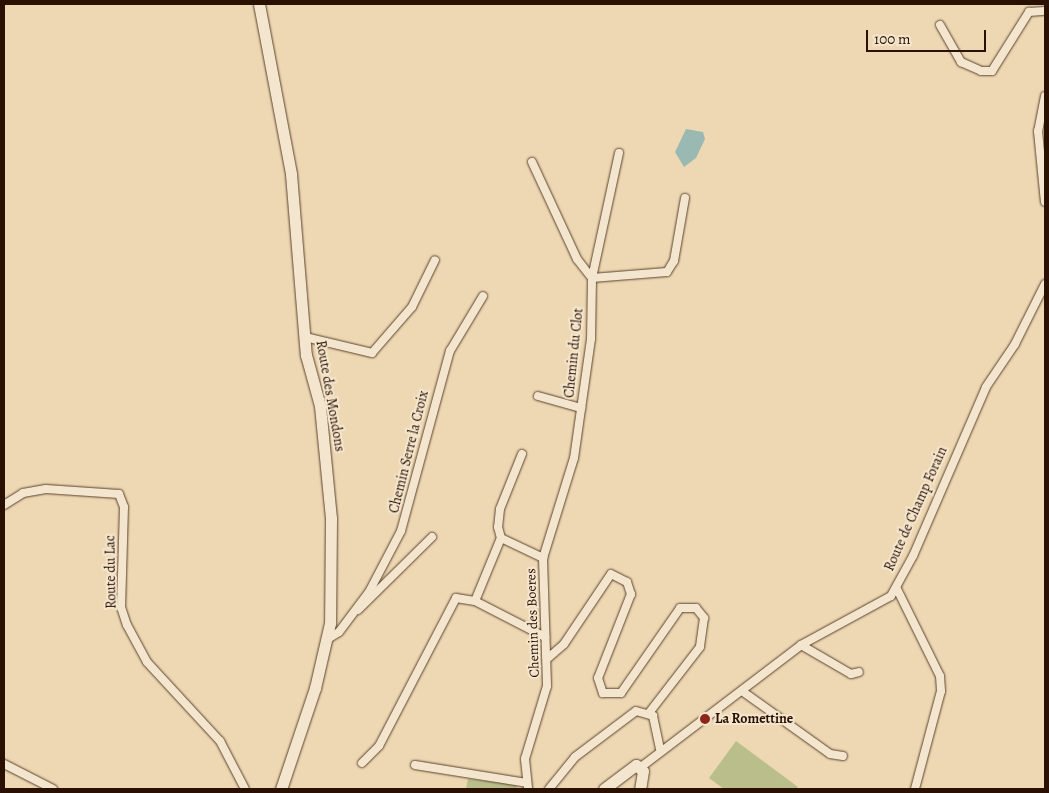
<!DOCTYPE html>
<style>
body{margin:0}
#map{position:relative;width:1049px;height:793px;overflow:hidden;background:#eed8b3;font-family:Alegreya,serif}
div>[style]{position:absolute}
.green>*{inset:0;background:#babe8b}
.water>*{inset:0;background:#9ab9b2}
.roads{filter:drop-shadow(0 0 1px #5b422d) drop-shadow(0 0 1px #5b422d)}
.street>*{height:8px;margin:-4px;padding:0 4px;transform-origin:4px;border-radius:4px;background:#f4e6ce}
.secondary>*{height:11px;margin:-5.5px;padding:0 5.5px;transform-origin:5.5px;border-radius:5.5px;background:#f4e6ce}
.dots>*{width:14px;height:14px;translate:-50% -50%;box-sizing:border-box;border:2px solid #f4e6ce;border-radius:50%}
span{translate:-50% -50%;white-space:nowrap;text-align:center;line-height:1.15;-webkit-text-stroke:4px #f4e6ce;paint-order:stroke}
.street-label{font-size:14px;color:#2a1000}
.poi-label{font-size:14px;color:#2a1000;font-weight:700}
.left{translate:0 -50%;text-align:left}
.frame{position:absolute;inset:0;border:5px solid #2a1000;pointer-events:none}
.scale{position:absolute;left:866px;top:30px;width:120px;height:22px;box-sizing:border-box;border:2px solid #2a1000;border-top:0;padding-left:6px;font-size:15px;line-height:18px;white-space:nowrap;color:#2a1000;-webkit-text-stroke:4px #f4e6ce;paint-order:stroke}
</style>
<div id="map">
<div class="green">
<i style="clip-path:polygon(736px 741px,798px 787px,796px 789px,724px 789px,709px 778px)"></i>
<i style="clip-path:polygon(468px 779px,516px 784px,517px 789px,466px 789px)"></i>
</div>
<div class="water">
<i style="clip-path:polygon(686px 129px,703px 132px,705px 139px,696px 158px,684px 167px,675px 152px)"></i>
</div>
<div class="roads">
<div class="street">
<i style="left:940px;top:25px;width:43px;rotate:60.4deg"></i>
<i style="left:961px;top:62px;width:22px;rotate:24deg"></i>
<i style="left:981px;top:71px;width:11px"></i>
<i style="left:992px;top:71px;width:70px;rotate:-57.9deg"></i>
<i style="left:1029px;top:12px;width:16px;rotate:-4deg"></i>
<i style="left:1045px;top:96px;width:36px;rotate:101deg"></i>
<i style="left:1038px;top:131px;width:71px;rotate:84.4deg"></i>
<i style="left:619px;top:153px;width:128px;rotate:102.2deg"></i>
<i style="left:592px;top:278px;width:75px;rotate:-4.6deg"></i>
<i style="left:667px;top:272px;width:13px;rotate:-58deg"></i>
<i style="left:674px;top:261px;width:64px;rotate:-80.1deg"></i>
<i style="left:532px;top:162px;width:107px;rotate:65.1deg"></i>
<i style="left:577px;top:259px;width:24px;rotate:52deg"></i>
<i style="left:592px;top:278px;width:61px;rotate:90.9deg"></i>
<i style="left:591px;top:339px;width:120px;rotate:98.1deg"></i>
<i style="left:574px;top:458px;width:105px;rotate:107.2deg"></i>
<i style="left:305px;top:337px;width:69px;rotate:13.4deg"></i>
<i style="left:372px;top:353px;width:61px;rotate:-49deg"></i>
<i style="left:412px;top:307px;width:52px;rotate:-63.9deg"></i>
<i style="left:538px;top:396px;width:45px;rotate:15.6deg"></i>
<i style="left:522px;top:454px;width:59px;rotate:111.8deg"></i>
<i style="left:500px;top:509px;width:18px;rotate:96deg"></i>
<i style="left:498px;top:527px;width:11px;rotate:75deg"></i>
<i style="left:501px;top:538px;width:47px;rotate:25.5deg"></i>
<i style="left:543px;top:558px;width:128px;rotate:88.2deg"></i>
<i style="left:547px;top:686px;width:76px;rotate:106.8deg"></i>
<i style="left:525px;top:759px;width:30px;rotate:84deg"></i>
<i style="left:4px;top:505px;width:22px;rotate:-32deg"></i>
<i style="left:23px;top:493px;width:23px;rotate:-10deg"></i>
<i style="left:46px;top:489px;width:73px;rotate:3.9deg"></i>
<i style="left:119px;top:494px;width:14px;rotate:69deg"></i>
<i style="left:124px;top:507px;width:100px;rotate:91.7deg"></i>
<i style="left:121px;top:607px;width:19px;rotate:72deg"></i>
<i style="left:127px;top:625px;width:42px;rotate:61.6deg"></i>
<i style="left:147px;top:662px;width:108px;rotate:47.3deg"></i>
<i style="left:220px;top:741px;width:54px;rotate:62.5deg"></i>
<i style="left:897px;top:589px;width:97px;rotate:63.7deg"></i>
<i style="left:940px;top:676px;width:15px;rotate:86deg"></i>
<i style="left:941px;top:691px;width:101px;rotate:104.9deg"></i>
<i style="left:475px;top:601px;width:68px;rotate:-67.6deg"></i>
<i style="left:358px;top:610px;width:104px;rotate:-44.6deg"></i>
<i style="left:326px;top:640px;width:15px;rotate:-32deg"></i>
<i style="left:339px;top:632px;width:50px;rotate:-53.1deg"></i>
<i style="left:369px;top:592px;width:69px;rotate:-62.3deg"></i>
<i style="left:401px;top:531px;width:187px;rotate:-74.8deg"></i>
<i style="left:450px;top:351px;width:64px;rotate:-59deg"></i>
<i style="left:801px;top:645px;width:58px;rotate:30.1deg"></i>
<i style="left:851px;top:674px;width:8px;rotate:-14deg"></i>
<i style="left:548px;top:658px;width:21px;rotate:-41deg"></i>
<i style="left:564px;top:644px;width:84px;rotate:-56.1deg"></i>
<i style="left:611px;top:574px;width:18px;rotate:27deg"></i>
<i style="left:627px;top:582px;width:13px;rotate:72deg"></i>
<i style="left:631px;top:594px;width:90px;rotate:111.4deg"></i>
<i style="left:598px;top:678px;width:16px;rotate:72deg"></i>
<i style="left:603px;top:693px;width:18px"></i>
<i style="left:621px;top:693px;width:103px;rotate:-55.2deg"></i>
<i style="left:680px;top:608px;width:16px"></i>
<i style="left:696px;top:608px;width:13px;rotate:51deg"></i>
<i style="left:704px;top:618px;width:29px;rotate:98deg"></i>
<i style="left:700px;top:647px;width:83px;rotate:127.7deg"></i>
<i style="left:742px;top:691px;width:108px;rotate:35.6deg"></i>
<i style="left:830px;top:754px;width:13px;rotate:9deg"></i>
<i style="left:362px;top:763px;width:24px;rotate:-45deg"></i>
<i style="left:379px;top:746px;width:167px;rotate:-62.5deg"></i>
<i style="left:456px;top:598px;width:19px;rotate:9deg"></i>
<i style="left:475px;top:601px;width:79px;rotate:27.2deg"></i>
<i style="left:4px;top:764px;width:55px;rotate:27deg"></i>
<i style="left:415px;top:765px;width:113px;rotate:9.1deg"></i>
<i style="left:641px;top:767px;width:201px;rotate:-37.3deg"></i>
<i style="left:801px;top:645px;width:102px;rotate:-28.6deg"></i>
<i style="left:891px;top:596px;width:46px;rotate:-61.2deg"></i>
<i style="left:913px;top:556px;width:184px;rotate:-66.6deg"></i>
<i style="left:986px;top:387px;width:52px;rotate:-56deg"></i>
<i style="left:1015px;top:344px;width:67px;rotate:-63.4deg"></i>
<i style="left:549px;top:789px;width:41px;rotate:-50.9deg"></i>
<i style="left:575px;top:757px;width:76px;rotate:-37deg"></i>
<i style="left:636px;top:711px;width:18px;rotate:16deg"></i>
<i style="left:653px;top:716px;width:34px;rotate:78deg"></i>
</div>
<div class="secondary">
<i style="left:259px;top:4px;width:173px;rotate:79.3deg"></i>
<i style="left:291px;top:174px;width:182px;rotate:85.3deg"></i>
<i style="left:306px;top:355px;width:53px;rotate:74.6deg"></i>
<i style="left:320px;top:406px;width:113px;rotate:84.4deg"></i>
<i style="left:331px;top:518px;width:105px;rotate:90.5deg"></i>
<i style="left:330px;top:623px;width:67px;rotate:103deg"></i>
<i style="left:315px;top:688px;width:107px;rotate:108.6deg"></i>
<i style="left:604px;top:789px;width:40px;rotate:-37deg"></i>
<i style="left:636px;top:765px;width:9px;rotate:41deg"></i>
<i style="left:643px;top:771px;width:18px;rotate:99deg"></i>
</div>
</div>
<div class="dots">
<i style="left:705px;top:719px;background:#8f2418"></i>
</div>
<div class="street-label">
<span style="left:574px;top:353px;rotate:-84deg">Chemin du Clot</span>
<span style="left:330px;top:396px;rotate:80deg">Route des Mondons</span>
<span style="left:409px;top:452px;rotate:-76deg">Chemin Serre la Croix</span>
<span style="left:916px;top:509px;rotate:-66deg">Route de Champ Forain</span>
<span style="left:111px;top:572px;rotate:-91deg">Route du Lac</span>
<span style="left:533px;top:623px;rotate:-92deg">Chemin des Boeres</span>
</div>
<div class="poi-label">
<span class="left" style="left:715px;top:719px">La Romettine</span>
</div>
<div class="frame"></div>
<div class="scale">100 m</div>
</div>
